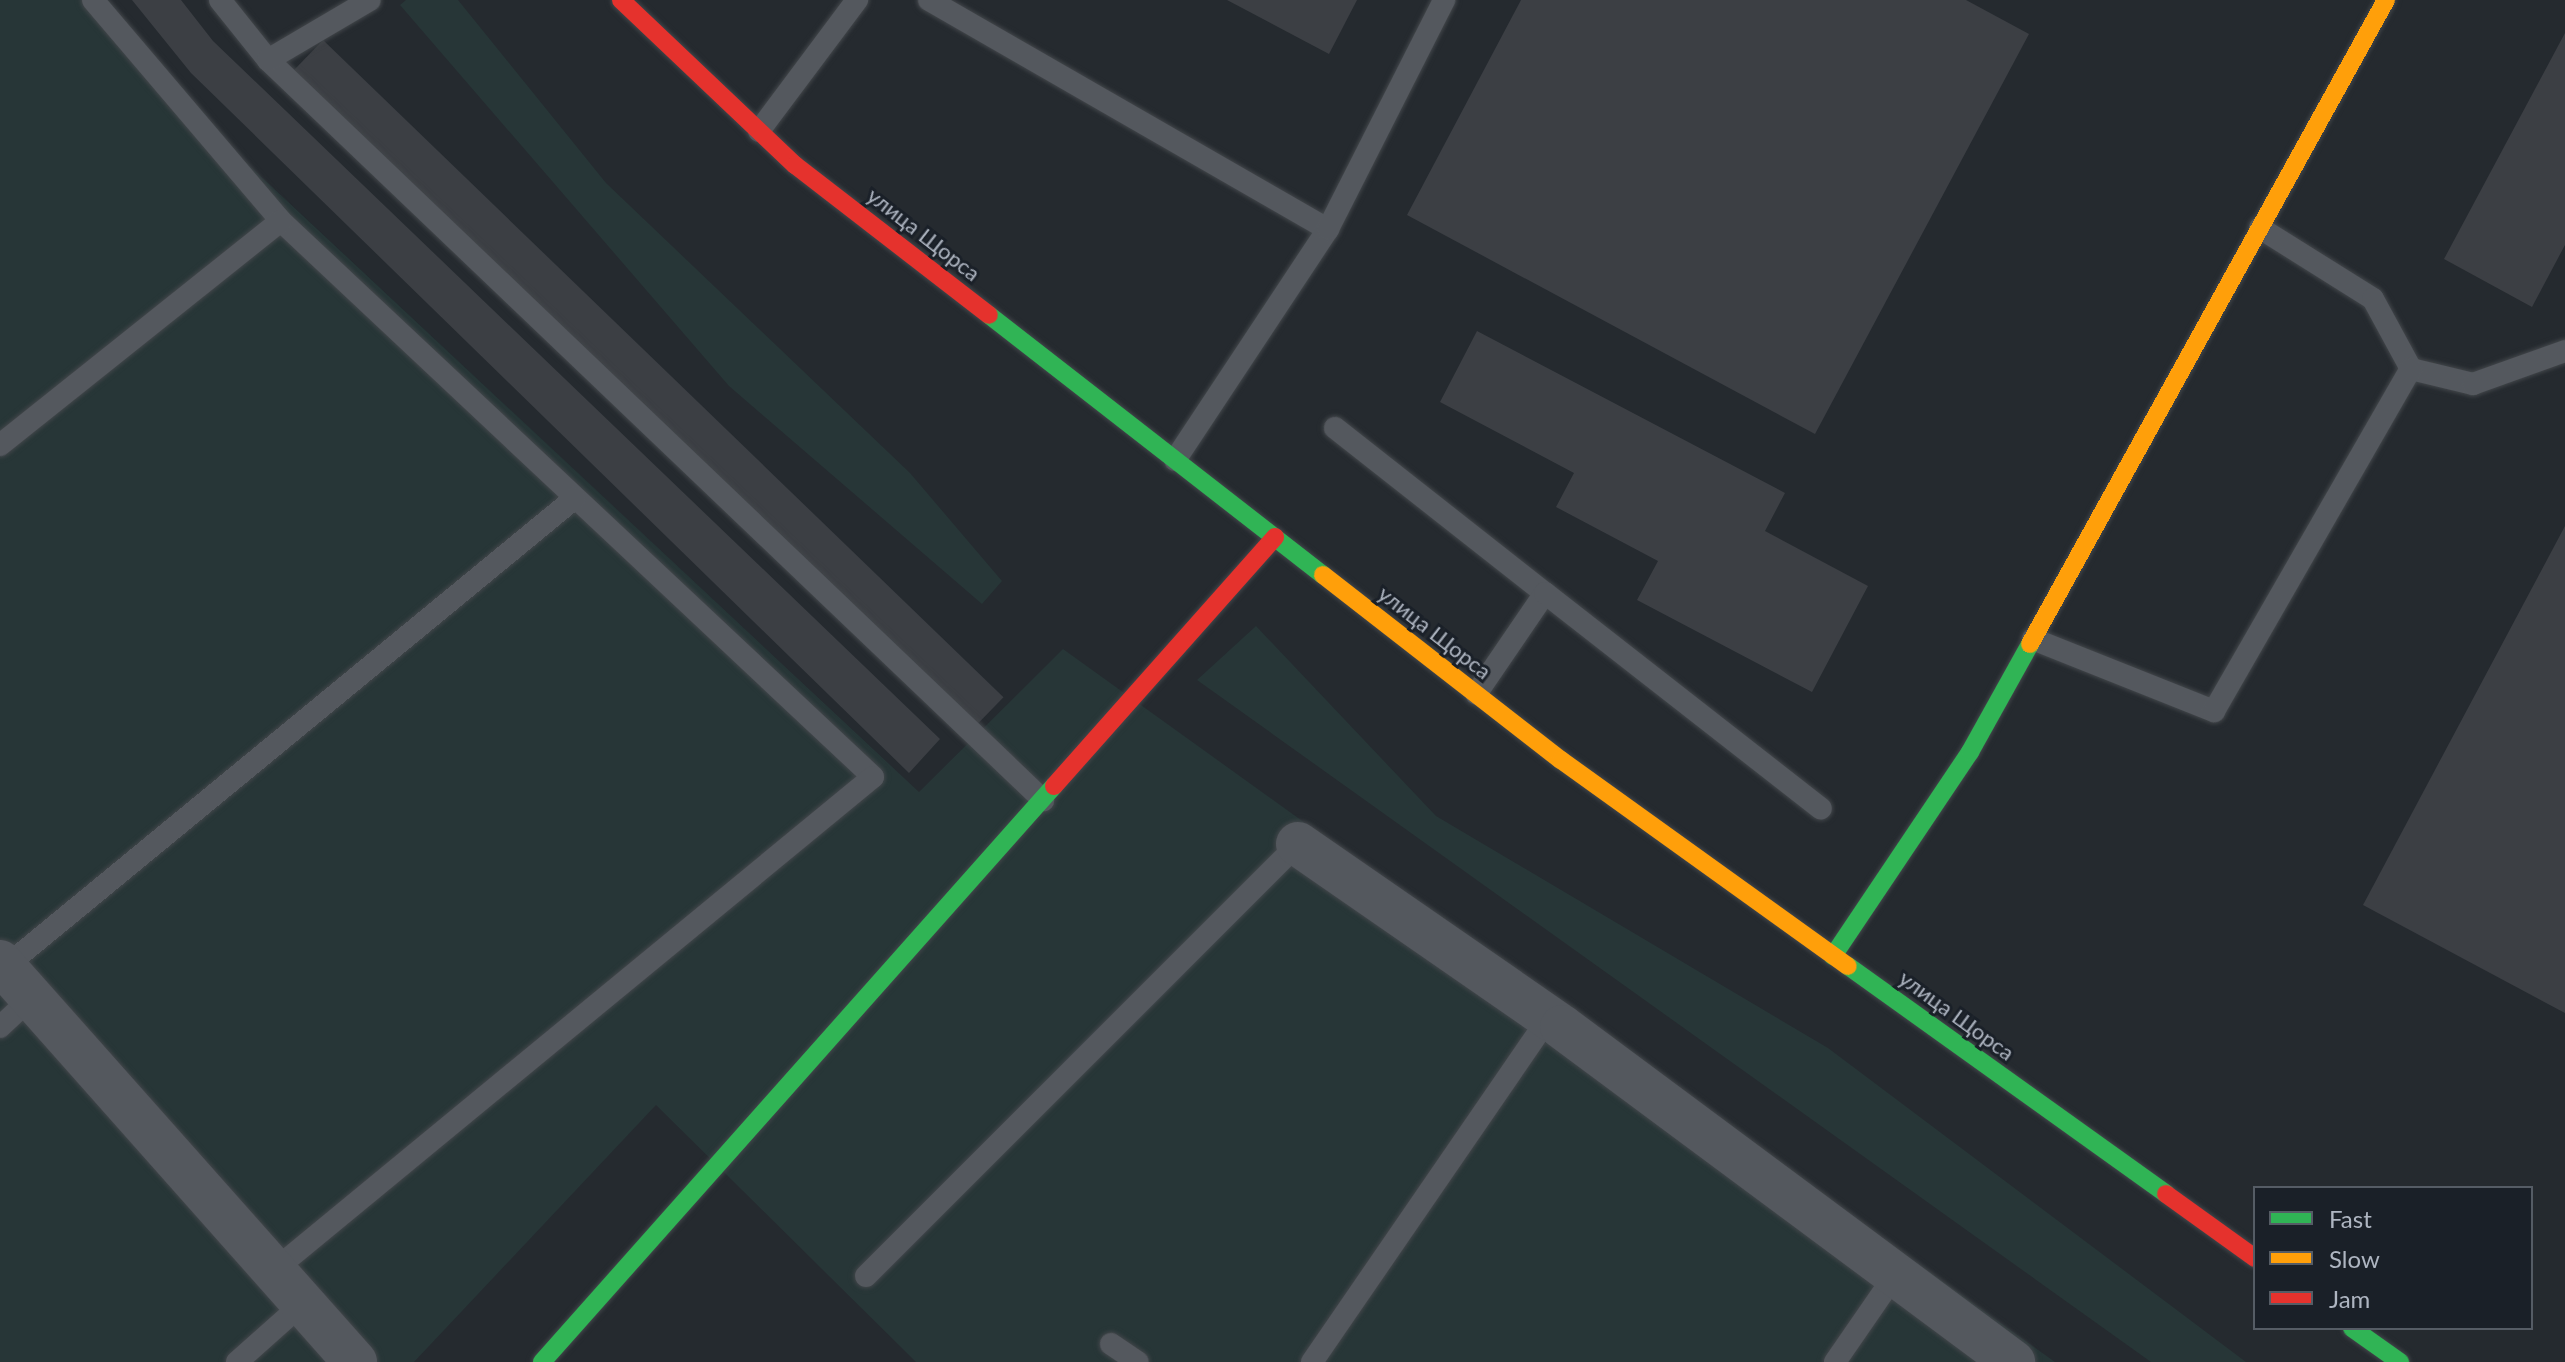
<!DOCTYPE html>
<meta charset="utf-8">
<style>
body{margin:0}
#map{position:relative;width:2565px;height:1362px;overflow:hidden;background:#252a2f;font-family:Lato,sans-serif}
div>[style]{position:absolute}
.green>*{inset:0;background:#273637}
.building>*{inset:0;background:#3c3f44;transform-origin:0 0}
.roads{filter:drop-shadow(0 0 2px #42464a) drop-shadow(0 0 2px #42464a)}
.lane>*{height:22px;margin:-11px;padding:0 11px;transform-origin:11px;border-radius:11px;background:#54585e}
.street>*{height:44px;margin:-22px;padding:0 22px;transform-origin:22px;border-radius:22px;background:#54585e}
.fast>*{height:18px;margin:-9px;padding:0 9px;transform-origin:9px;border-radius:9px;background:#30b455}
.slow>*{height:18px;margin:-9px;padding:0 9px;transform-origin:9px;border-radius:9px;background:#ff9f0a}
.jam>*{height:18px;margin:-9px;padding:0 9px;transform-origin:9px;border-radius:9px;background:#e5322d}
span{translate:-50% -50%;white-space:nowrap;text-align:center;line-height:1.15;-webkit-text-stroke:6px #1a2028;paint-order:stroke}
.street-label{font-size:22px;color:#aeb5c1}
.legend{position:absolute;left:2253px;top:1186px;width:280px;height:144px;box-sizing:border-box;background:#1a2028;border:2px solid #555c65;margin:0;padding:10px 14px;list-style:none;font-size:24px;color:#aeb5c1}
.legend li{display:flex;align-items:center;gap:16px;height:40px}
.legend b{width:40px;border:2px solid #555c65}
</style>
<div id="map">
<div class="green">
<i style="clip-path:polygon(0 0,97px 0,175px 96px,919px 792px,1063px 649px,2055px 1362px,916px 1362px,656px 1105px,414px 1362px,0 1362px)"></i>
<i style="clip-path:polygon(406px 0,458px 0,606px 183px,910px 473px,1002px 581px,982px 604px,729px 386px,400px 5px)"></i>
<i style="clip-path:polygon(1256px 626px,1436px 816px,1828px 1048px,2246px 1362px,2151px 1362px,1197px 680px)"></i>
</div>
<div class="building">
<i style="clip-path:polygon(132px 0,181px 0,213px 41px,940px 739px,909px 773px,191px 73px)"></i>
<i style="clip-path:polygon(1227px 0,1357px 0,1329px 54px)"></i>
<i style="clip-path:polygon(1521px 0,1966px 0,2029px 34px,1815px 434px,1407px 215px)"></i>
<i style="clip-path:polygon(2565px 33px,2565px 245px,2532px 307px,2444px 259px)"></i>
<i style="left:323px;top:40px;width:946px;height:42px;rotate:44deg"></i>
<i style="clip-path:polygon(1477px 331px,1785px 493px,1765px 531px,1868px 586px,1812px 692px,1637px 600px,1658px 561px,1556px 507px,1574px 473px,1440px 402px)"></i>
<i style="clip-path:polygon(2565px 526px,2565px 1013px,2363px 905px)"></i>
</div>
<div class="roads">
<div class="lane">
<i style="left:93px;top:0;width:290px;rotate:49.6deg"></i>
<i style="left:281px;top:221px;width:812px;rotate:43.2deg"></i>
<i style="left:873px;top:777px;width:777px;rotate:140.53deg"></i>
<i style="left:220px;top:0;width:77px;rotate:51.3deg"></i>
<i style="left:268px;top:60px;width:1072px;rotate:43.68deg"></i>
<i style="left:929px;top:0;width:460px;rotate:29.9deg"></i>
<i style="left:1328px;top:229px;width:277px;rotate:123.5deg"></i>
<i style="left:268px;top:60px;width:118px;rotate:-30.5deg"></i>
<i style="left:759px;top:131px;width:164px;rotate:-53.2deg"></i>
<i style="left:2260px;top:228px;width:133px;rotate:32.1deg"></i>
<i style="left:2373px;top:299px;width:80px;rotate:61.5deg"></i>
<i style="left:2411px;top:369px;width:64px;rotate:13.6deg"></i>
<i style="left:2473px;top:384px;width:98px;rotate:-19.7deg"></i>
<i style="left:1328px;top:229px;width:257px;rotate:-63.1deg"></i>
<i style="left:1335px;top:428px;width:267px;rotate:38.2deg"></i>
<i style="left:1545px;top:593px;width:122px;rotate:124.3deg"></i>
<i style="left:0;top:445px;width:359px;rotate:-38.6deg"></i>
<i style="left:1545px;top:593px;width:350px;rotate:38deg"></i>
<i style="left:2033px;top:639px;width:195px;rotate:21.7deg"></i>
<i style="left:2214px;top:711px;width:395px;rotate:-60.1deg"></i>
<i style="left:5px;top:967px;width:738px;rotate:-39.45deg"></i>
<i style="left:0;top:1027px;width:42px;rotate:-43.1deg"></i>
<i style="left:866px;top:1276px;width:611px;rotate:-45deg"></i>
<i style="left:1111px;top:1344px;width:32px;rotate:34deg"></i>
<i style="left:237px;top:1362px;width:87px;rotate:-41.7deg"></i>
<i style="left:1312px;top:1362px;width:417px;rotate:-55.5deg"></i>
<i style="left:1835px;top:1362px;width:106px;rotate:-55.4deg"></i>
</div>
<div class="street">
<i style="left:1298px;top:844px;width:321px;rotate:34.7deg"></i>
<i style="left:1562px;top:1027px;width:562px;rotate:36.6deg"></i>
<i style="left:0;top:962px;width:535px;rotate:48.41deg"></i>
</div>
<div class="fast">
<i style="left:989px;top:315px;width:423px;rotate:37.9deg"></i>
<i style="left:1833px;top:956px;width:246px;rotate:-56.1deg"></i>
<i style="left:1970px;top:752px;width:124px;rotate:-60.9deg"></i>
<i style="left:1848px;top:966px;width:391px;rotate:35.6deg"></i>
<i style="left:2352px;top:1328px;width:59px;rotate:35.3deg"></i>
<i style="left:542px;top:1362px;width:771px;rotate:-48.37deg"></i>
</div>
<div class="slow">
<i style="left:1323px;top:575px;width:301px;rotate:37.9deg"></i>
<i style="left:1561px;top:760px;width:353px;rotate:35.7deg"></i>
<i style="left:2030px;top:644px;width:736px;rotate:-61.07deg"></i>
</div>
<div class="jam">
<i style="left:621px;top:0;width:240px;rotate:43.5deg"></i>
<i style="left:795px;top:165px;width:245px;rotate:37.7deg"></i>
<i style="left:1054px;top:786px;width:333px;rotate:-48.4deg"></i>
<i style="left:2166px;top:1194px;width:110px;rotate:35.7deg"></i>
</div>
</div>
<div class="street-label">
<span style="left:924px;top:234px;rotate:38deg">улица Щорса</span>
<span style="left:1435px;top:632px;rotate:38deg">улица Щорса</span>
<span style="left:1957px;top:1015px;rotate:36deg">улица Щорса</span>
</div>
<ul class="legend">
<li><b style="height:10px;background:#30b455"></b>Fast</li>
<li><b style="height:10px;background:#ff9f0a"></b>Slow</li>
<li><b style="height:10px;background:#e5322d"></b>Jam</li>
</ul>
</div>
